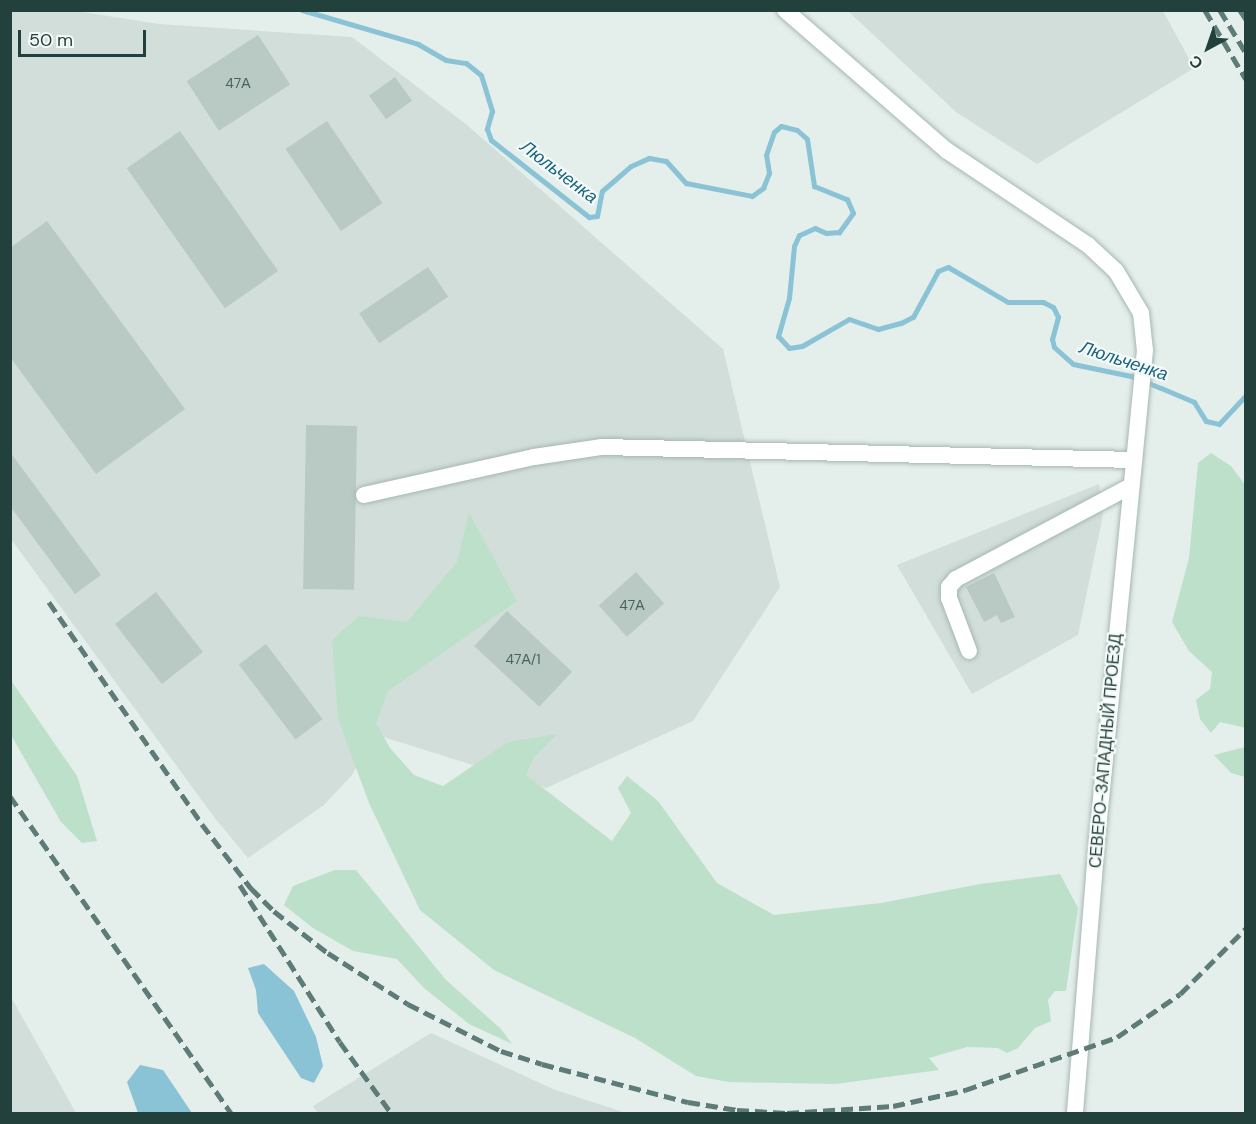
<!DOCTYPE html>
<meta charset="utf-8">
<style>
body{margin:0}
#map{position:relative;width:1256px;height:1124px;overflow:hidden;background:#e4eeeb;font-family:"DM Sans",sans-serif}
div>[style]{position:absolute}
.built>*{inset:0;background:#d2deda}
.green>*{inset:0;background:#bce0c9}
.water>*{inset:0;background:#8ac3d5}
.stream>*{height:5px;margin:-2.5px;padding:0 2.5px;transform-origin:2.5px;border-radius:2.5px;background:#8ac3d5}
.building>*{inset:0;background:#b9c9c4;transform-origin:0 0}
.roads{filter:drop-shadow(0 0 2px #a6b7b3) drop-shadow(0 0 2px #a6b7b3)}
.minor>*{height:16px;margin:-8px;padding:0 8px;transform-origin:8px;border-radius:8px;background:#fff}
.rail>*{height:4.5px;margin-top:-2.25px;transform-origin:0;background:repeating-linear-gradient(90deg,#5d7c77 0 12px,transparent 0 18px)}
span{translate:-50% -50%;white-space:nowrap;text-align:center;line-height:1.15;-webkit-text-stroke:4.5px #f5faf8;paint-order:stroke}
.number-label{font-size:14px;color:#48635e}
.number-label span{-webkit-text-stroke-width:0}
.street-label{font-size:16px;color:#22413c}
.water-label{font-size:18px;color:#196681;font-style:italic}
.frame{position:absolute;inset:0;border:12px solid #22413c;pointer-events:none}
.north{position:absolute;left:1178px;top:18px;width:60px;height:60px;-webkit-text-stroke:4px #f5faf8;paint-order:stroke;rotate:220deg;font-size:16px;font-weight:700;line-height:24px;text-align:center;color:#22413c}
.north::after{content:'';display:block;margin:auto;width:21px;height:27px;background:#22413c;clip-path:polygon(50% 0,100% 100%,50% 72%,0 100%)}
.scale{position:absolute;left:18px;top:30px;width:128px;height:27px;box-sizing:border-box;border:3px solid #22413c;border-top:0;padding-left:8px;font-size:18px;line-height:21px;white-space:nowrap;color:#22413c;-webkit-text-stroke:4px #f5faf8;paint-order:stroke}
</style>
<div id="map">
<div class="built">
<i style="clip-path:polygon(10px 11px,76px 11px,159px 24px,352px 37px,467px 125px,723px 349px,780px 587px,693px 721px,546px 788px,374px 734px,352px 775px,324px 805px,248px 858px,214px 817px,11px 539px)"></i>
<i style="clip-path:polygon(848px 11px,1163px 11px,1194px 68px,1037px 164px,956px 112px)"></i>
<i style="clip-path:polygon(1099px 484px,1103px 515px,1078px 635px,972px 694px,897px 565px)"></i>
<i style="clip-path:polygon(11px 997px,76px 1113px,11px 1113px)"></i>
<i style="clip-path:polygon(431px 1033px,553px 1089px,626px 1113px,318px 1113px,313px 1106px)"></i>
</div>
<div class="green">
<i style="clip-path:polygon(1211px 453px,1231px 466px,1245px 485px,1246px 728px,1220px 722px,1211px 733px,1200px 719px,1196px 700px,1210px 689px,1212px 672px,1189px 651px,1172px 622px,1189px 558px,1198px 463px)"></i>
<i style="clip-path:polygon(469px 513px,517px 601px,388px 691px,376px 723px,390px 748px,414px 775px,443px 786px,508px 742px,557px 734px,534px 757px,526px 775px,612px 841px,631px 813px,618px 788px,627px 776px,658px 801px,717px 883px,774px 915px,881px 903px,980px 884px,1060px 874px,1078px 908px,1066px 991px,1055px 991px,1048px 1000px,1051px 1021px,1035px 1028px,1018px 1048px,1007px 1053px,998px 1048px,967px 1047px,929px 1058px,939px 1070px,835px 1084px,729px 1082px,696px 1076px,635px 1038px,494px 970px,420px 910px,369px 803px,338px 719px,332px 640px,359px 616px,407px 622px,457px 562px)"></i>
<i style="clip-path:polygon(10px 679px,77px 776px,97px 841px,82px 843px,61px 822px,11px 735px)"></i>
<i style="clip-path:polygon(1245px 747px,1245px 777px,1231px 773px,1214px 755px)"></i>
<i style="clip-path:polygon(335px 870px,356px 870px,446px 980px,501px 1029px,512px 1044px,469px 1024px,424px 988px,397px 959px,353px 951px,313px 928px,284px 905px,293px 886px)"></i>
</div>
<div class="water">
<i style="clip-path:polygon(264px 964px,294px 991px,316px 1037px,323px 1066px,314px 1083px,301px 1078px,258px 1013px,256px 990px,248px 968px)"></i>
<i style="clip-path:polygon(140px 1065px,163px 1070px,192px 1113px,138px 1113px,127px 1082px)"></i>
</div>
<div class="stream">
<i style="left:302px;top:10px;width:121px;rotate:16.3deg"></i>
<i style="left:418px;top:44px;width:32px;rotate:30deg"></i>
<i style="left:446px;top:60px;width:20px;rotate:9deg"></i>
<i style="left:466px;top:63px;width:19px;rotate:39deg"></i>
<i style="left:481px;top:75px;width:38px;rotate:73deg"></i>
<i style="left:492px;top:111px;width:19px;rotate:106deg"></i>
<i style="left:487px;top:129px;width:12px;rotate:70deg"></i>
<i style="left:491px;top:140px;width:125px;rotate:38.2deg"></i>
<i style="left:589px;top:217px;width:8px;rotate:-7deg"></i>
<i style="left:597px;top:216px;width:25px;rotate:-79deg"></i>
<i style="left:602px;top:191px;width:38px;rotate:-41deg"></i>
<i style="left:631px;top:166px;width:20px;rotate:-24deg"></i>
<i style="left:649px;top:158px;width:17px;rotate:10deg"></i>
<i style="left:666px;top:161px;width:30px;rotate:48deg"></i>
<i style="left:686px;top:183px;width:67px;rotate:11.1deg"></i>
<i style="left:752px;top:196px;width:14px;rotate:-36deg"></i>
<i style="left:763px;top:188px;width:16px;rotate:-68deg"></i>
<i style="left:769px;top:173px;width:18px;rotate:-99deg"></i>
<i style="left:766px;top:155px;width:24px;rotate:-71deg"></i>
<i style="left:774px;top:132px;width:9px;rotate:-41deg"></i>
<i style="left:781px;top:126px;width:16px;rotate:14deg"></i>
<i style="left:797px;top:130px;width:13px;rotate:42deg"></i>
<i style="left:807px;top:139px;width:48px;rotate:81.5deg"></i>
<i style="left:814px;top:186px;width:35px;rotate:22deg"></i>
<i style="left:847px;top:199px;width:15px;rotate:67deg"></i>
<i style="left:853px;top:213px;width:24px;rotate:126deg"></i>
<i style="left:839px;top:232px;width:13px;rotate:176deg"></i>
<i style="left:826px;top:233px;width:12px;rotate:-156deg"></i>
<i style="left:815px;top:228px;width:17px;rotate:156deg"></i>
<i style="left:799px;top:235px;width:12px;rotate:114deg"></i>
<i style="left:794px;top:246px;width:52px;rotate:95.5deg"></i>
<i style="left:789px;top:298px;width:40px;rotate:106deg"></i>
<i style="left:778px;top:336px;width:16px;rotate:47deg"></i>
<i style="left:789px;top:348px;width:13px;rotate:-9deg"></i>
<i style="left:802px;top:346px;width:54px;rotate:-29.9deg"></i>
<i style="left:849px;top:319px;width:31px;rotate:19deg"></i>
<i style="left:878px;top:329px;width:24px;rotate:-15deg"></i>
<i style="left:901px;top:323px;width:13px;rotate:-27deg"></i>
<i style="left:913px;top:317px;width:52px;rotate:-61.5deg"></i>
<i style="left:938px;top:271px;width:11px;rotate:-22deg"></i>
<i style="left:948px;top:267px;width:69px;rotate:30.3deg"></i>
<i style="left:1008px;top:302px;width:35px"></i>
<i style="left:1043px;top:302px;width:11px;rotate:27deg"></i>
<i style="left:1053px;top:307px;width:11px;rotate:63deg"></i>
<i style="left:1058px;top:317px;width:23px;rotate:105deg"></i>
<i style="left:1052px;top:339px;width:8px;rotate:76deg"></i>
<i style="left:1054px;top:347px;width:25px;rotate:42deg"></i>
<i style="left:1073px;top:364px;width:59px;rotate:11.7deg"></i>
<i style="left:1131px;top:376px;width:32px;rotate:22deg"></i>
<i style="left:1161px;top:388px;width:36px;rotate:23deg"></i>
<i style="left:1194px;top:402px;width:22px;rotate:58deg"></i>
<i style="left:1206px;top:421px;width:13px;rotate:13deg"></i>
<i style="left:1219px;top:424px;width:40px;rotate:-47deg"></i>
</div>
<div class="building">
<i style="left:258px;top:35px;width:59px;height:85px;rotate:57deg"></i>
<i style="left:395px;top:77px;width:29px;height:32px;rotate:54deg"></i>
<i style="left:327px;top:121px;width:99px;height:50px;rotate:56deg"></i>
<i style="left:180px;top:131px;width:171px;height:65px;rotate:55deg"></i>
<i style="clip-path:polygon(47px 221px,185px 409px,96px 474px,10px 357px,10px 248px)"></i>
<i style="left:428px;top:267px;width:36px;height:83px;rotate:56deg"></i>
<i style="left:306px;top:425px;width:51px;height:164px;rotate:1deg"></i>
<i style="clip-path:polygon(10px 452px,101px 575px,75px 594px,10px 506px)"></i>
<i style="left:636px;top:572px;width:42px;height:50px;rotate:48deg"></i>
<i style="clip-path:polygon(994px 573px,1015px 617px,1001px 623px,997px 615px,984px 622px,966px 587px)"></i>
<i style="left:156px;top:592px;width:76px;height:52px;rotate:52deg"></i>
<i style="left:507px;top:611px;width:89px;height:48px;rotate:43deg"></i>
<i style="left:266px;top:644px;width:94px;height:34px;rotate:53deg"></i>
</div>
<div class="roads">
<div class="minor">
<i style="left:785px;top:10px;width:213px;rotate:41deg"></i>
<i style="left:946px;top:150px;width:171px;rotate:33.8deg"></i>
<i style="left:1088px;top:245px;width:38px;rotate:43deg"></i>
<i style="left:1116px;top:271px;width:49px;rotate:59.2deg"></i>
<i style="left:1141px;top:313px;width:37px;rotate:84deg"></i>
<i style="left:1145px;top:350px;width:491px;rotate:95.6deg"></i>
<i style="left:1097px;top:839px;width:276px;rotate:94.6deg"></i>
<i style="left:364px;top:495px;width:174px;rotate:-12.6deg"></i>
<i style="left:534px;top:457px;width:69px;rotate:-8.4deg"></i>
<i style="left:602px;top:447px;width:532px;rotate:1.4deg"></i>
<i style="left:969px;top:651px;width:57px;rotate:-110.7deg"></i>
<i style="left:949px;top:598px;width:11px;rotate:-90deg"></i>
<i style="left:949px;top:587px;width:11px;rotate:-49deg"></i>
<i style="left:956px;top:579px;width:198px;rotate:-28deg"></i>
</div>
</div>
<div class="rail">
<i style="left:1205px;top:10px;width:80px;rotate:59.3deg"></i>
<i style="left:1220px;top:10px;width:50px;rotate:58.8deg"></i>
<i style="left:1240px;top:10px;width:11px;rotate:56deg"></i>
<i style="left:49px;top:602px;width:270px;rotate:55.4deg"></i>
<i style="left:202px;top:824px;width:81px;rotate:52.6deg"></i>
<i style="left:251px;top:888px;width:33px;rotate:45deg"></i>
<i style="left:274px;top:911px;width:68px;rotate:37.9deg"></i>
<i style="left:328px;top:953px;width:95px;rotate:32.5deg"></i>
<i style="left:408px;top:1004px;width:104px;rotate:26.8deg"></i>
<i style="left:501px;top:1051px;width:43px;rotate:17.6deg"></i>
<i style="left:542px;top:1064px;width:151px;rotate:14.6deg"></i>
<i style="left:688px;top:1102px;width:50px;rotate:9.3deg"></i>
<i style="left:737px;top:1110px;width:50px;rotate:3.4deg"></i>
<i style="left:787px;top:1113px;width:106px;rotate:-3.8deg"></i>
<i style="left:893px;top:1106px;width:74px;rotate:-12.5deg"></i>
<i style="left:965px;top:1090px;width:161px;rotate:-19.2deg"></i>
<i style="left:1117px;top:1037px;width:76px;rotate:-34.3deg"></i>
<i style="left:1180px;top:994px;width:93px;rotate:-45deg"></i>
<i style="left:10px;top:796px;width:388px;rotate:55.1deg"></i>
<i style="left:240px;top:885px;width:186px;rotate:57.5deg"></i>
<i style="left:340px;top:1042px;width:89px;rotate:54.2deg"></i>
</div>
<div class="number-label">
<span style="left:238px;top:83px">47А</span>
<span style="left:632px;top:605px">47А</span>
<span style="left:523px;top:659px">47А/1</span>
</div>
<div class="street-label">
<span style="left:1106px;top:751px;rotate:-85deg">СЕВЕРО-ЗАПАДНЫЙ ПРОЕЗД</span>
</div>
<div class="water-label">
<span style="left:559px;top:172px;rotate:37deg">Люльченка</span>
<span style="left:1124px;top:361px;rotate:18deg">Люльченка</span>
</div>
<div class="frame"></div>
<div class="north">С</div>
<div class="scale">50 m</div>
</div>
